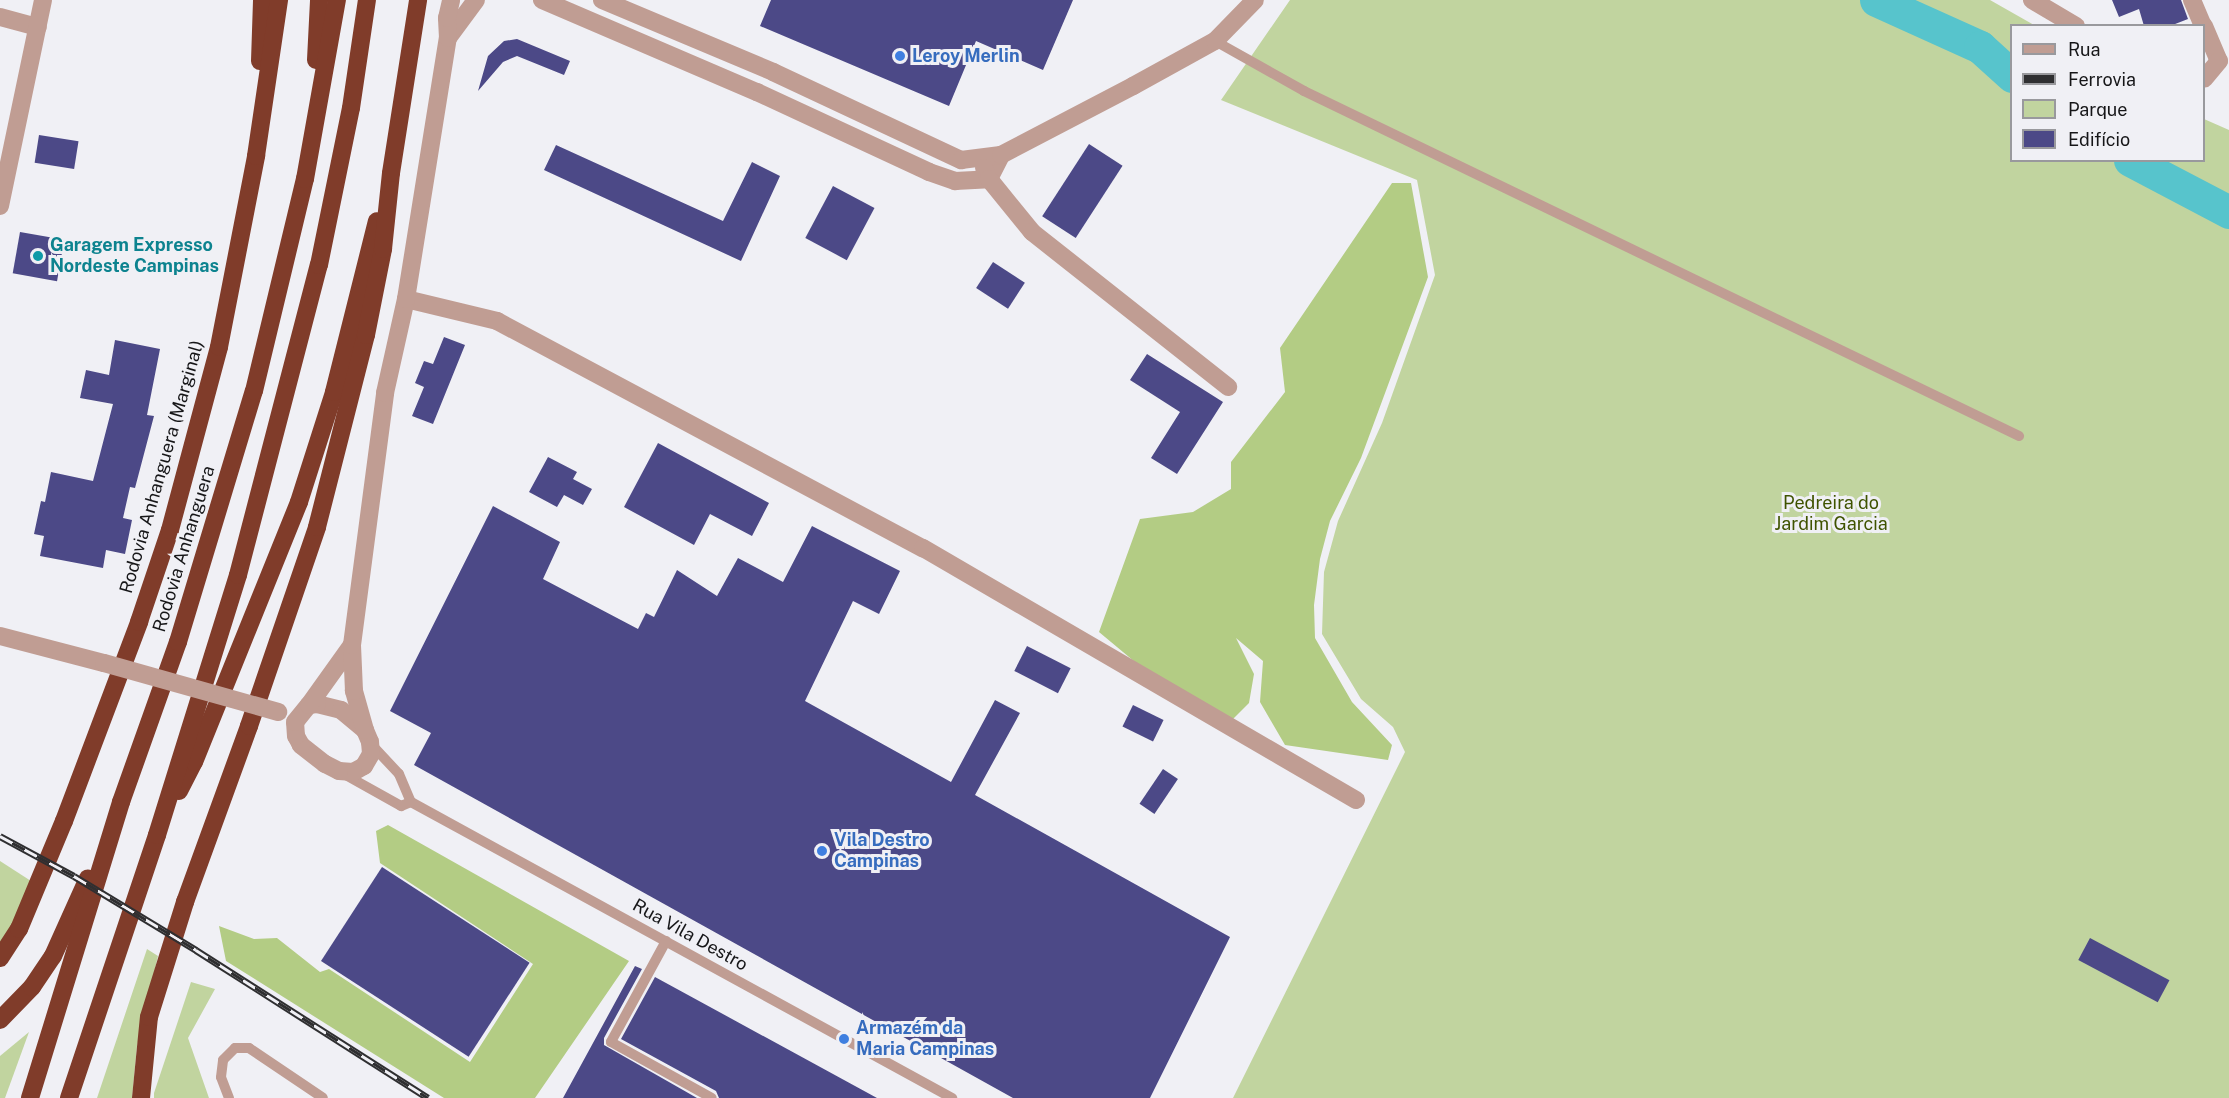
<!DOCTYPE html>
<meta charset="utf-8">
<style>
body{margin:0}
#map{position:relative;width:2229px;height:1098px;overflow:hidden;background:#f0f0f5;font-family:"Public Sans",sans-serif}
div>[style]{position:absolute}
.green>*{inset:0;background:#c1d49f}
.forest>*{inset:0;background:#b3cc84}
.river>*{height:33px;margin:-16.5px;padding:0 16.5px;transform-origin:16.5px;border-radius:16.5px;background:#57c4cc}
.building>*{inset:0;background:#4c4987;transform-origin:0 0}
.lane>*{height:10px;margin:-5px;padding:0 5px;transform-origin:5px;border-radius:5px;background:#c09d93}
.street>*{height:18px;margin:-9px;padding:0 9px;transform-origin:9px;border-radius:9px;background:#c09d93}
.highway>*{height:18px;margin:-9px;padding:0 9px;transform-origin:9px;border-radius:9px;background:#803c2a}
.rail>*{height:7px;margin-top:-3.5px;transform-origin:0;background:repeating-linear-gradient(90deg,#f0f0f5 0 14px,#2f2f31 0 28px);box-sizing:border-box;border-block:2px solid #2f2f31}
.street-bridge>*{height:18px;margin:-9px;padding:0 9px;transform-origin:9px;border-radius:9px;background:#c09d93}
.dots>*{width:16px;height:16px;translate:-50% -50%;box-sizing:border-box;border:3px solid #f0f0f5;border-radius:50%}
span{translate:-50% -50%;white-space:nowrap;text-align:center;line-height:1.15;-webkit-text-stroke:6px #f0f0f5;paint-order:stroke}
.shop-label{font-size:18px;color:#366cbe;font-weight:700}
.left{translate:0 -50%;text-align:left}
.culture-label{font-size:18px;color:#0d838f;font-weight:700}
.street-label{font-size:18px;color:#161618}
.park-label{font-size:18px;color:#3f5300}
.legend{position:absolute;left:2010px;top:24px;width:195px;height:138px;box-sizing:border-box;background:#f0f0f5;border:2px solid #99999d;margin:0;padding:8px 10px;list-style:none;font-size:18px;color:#161618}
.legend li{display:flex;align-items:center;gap:12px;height:30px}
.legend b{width:30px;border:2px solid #99999d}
</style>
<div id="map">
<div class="green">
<i style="clip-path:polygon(1290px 0,1990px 0,2034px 25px,2012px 26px,2012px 160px,2204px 160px,2204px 119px,2229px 130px,2229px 1098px,1233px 1098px,1405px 752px,1393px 727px,1361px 699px,1322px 634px,1324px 572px,1338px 521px,1382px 423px,1435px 275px,1417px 180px,1221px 100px)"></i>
<i style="clip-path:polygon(0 861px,31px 881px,14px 924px,0 945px)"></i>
<i style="clip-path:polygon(147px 949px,158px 956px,137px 1046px,132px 1098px,97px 1098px)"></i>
<i style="clip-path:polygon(191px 982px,215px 989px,188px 1038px,209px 1098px,154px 1098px,154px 1093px)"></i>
<i style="clip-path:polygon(29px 1032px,5px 1098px,0 1098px,0 1056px)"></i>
</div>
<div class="forest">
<i style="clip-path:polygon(1392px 183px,1411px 183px,1428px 277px,1361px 458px,1330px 521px,1320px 559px,1314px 605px,1315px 638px,1352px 702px,1392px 745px,1388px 760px,1285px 745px,1260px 702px,1263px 661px,1236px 638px,1254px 674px,1249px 703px,1231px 721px,1141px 667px,1099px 632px,1140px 519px,1193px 512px,1231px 489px,1231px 462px,1285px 392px,1280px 348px)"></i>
<i style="clip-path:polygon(388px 825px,629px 961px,535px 1098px,444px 1098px,226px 961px,219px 926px,254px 939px,277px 938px,320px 972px,329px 969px,470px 1062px,533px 964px,380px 863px,376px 831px)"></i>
</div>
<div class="river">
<i style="left:1876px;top:0;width:114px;rotate:24.3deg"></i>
<i style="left:1980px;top:47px;width:43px;rotate:42.2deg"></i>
<i style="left:2130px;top:160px;width:112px;rotate:27.7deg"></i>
</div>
<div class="building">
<i style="clip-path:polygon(771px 0,1073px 0,1043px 70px,976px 41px,949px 106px,760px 26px)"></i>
<i style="clip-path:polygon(2112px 0,2181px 0,2188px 19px,2170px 26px,2144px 26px,2139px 9px,2119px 17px)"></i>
<i style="clip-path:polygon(517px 39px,570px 61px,564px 75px,517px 56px,503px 62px,478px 91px,488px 56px,504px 41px)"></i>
<i style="left:39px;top:135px;width:40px;height:28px;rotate:9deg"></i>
<i style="left:1089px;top:144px;width:40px;height:86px;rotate:33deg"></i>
<i style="clip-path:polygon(556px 145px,723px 221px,752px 162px,780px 176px,741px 261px,544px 170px)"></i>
<i style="left:833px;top:186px;width:47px;height:59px;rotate:28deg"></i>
<i style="left:20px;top:232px;width:45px;height:42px;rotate:10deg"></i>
<i style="left:993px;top:262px;width:38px;height:31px;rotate:33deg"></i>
<i style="clip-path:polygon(444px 337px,465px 345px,433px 424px,412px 416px,424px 387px,415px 383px,424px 361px,433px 364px)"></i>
<i style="clip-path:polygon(115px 340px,160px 349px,147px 415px,154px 416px,135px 488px,130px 487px,123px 518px,132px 520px,125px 554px,106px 550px,103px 568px,40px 556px,44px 536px,34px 534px,41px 501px,45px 502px,51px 472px,93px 481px,113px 404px,80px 398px,86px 370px,109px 375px)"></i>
<i style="clip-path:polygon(1147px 354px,1223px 402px,1177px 474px,1151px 458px,1180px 412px,1130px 380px)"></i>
<i style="clip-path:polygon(658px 443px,769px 503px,752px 536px,710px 514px,694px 545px,624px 507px)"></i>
<i style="clip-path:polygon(548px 457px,577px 472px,573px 479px,592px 489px,583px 505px,564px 495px,557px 507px,529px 492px)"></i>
<i style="clip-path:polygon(493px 506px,560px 542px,543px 579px,638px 629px,646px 613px,654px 617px,677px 570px,717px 596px,738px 558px,783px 582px,812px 526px,900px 571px,879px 614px,853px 601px,805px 701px,951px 782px,995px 700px,1020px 713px,975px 795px,1230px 937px,1150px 1098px,1013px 1098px,414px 765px,431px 733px,390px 711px)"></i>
<i style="left:1027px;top:646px;width:49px;height:28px;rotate:27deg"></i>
<i style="left:1133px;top:705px;width:34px;height:24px;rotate:26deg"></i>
<i style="left:1163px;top:769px;width:18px;height:42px;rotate:34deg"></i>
<i style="left:382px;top:867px;width:176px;height:112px;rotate:33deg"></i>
<i style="left:2090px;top:938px;width:90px;height:25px;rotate:28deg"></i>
<i style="clip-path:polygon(635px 966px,642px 969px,604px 1038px,604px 1045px,697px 1098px,563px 1098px)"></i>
<i style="clip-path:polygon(655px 977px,877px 1098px,719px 1098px,716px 1091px,621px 1039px)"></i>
</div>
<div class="lane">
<i style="left:1215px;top:41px;width:102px;rotate:29.3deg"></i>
<i style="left:1304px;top:91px;width:794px;rotate:25.76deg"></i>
<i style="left:370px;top:743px;width:42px;rotate:46.9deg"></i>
<i style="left:399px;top:774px;width:30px;rotate:67deg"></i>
<i style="left:411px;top:802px;width:617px;rotate:28.68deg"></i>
<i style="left:342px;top:773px;width:68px;rotate:29.2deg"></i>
<i style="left:401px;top:806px;width:11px;rotate:-22deg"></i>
<i style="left:666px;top:941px;width:115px;rotate:118.6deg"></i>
<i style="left:611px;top:1042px;width:115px;rotate:29deg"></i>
<i style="left:229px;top:1098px;width:22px;rotate:-111deg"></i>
<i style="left:221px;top:1077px;width:17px;rotate:-83deg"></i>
<i style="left:223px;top:1060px;width:17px;rotate:-45deg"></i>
<i style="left:235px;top:1048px;width:14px"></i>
<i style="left:249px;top:1048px;width:89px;rotate:34deg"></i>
</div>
<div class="street">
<i style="left:542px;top:0;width:234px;rotate:23.2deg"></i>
<i style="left:757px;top:92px;width:190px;rotate:24.9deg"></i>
<i style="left:929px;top:172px;width:28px;rotate:19deg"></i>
<i style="left:955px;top:181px;width:34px;rotate:-3deg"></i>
<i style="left:989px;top:179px;width:27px;rotate:-63deg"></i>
<i style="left:602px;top:0;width:186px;rotate:22.8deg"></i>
<i style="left:773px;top:72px;width:208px;rotate:25.1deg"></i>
<i style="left:961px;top:160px;width:40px;rotate:-7.1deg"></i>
<i style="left:1001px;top:155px;width:149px;rotate:-27.6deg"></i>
<i style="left:1133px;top:86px;width:94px;rotate:-28.8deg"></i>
<i style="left:1215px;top:41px;width:57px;rotate:-45.7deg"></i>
<i style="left:2032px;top:0;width:51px;rotate:30.6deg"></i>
<i style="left:2192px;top:0;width:28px;rotate:67deg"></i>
<i style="left:0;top:17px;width:39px;rotate:15deg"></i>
<i style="left:2204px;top:26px;width:38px;rotate:67deg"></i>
<i style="left:2219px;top:61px;width:23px;rotate:130deg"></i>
<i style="left:448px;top:38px;width:47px;rotate:-53.6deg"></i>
<i style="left:984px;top:168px;width:12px;rotate:66deg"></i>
<i style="left:989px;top:179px;width:68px;rotate:50.9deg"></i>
<i style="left:1032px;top:232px;width:250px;rotate:38.3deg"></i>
<i style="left:0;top:206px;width:210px;rotate:-78.2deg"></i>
<i style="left:406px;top:299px;width:94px;rotate:13.6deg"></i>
<i style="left:497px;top:321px;width:483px;rotate:28.1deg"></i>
<i style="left:923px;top:548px;width:501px;rotate:30.2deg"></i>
<i style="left:0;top:636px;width:107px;rotate:14.6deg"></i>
<i style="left:317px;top:704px;width:25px;rotate:14deg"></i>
<i style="left:341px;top:710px;width:31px;rotate:40deg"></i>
<i style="left:365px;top:730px;width:13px;rotate:67deg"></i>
<i style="left:370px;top:742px;width:12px;rotate:85deg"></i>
<i style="left:371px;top:754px;width:14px;rotate:120deg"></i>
<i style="left:364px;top:766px;width:13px;rotate:151deg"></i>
<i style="left:353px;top:772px;width:14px;rotate:-176deg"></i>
<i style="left:339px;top:771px;width:16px;rotate:-153deg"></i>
<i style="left:325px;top:764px;width:31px;rotate:-142deg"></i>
<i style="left:301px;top:745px;width:10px;rotate:-119deg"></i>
<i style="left:296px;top:736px;width:14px;rotate:-94deg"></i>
<i style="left:295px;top:722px;width:22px;rotate:-51deg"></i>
<i style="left:309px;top:705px;width:8px;rotate:-7deg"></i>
<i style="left:309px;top:705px;width:74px;rotate:-54.4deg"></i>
<i style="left:365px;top:730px;width:41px;rotate:-105.8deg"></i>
<i style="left:354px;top:691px;width:46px;rotate:-92.5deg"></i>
<i style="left:352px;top:645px;width:254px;rotate:-82.5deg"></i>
<i style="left:385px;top:393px;width:96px;rotate:-77.4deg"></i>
<i style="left:406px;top:299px;width:264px;rotate:-80.9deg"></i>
<i style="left:448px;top:38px;width:20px;rotate:-93deg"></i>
<i style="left:447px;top:18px;width:18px;rotate:-77deg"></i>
</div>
<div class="highway">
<i style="left:316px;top:60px;width:60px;rotate:-87.1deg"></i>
<i style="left:260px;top:61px;width:61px;rotate:-88.1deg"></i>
<i style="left:179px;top:791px;width:33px;rotate:-63deg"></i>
<i style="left:194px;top:762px;width:280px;rotate:-68deg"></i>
<i style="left:299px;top:502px;width:115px;rotate:-72.3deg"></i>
<i style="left:334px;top:392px;width:176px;rotate:-75.9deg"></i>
<i style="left:0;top:958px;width:35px;rotate:-57deg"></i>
<i style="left:19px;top:929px;width:117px;rotate:-67.4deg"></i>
<i style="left:64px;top:821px;width:213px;rotate:-69.3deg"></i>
<i style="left:139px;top:622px;width:97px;rotate:-71.4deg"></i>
<i style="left:170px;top:530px;width:189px;rotate:-75deg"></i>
<i style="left:219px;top:347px;width:195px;rotate:-79deg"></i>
<i style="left:256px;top:156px;width:158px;rotate:-81.6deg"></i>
<i style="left:0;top:1020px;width:46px;rotate:-45.9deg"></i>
<i style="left:32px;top:987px;width:37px;rotate:-56deg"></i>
<i style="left:53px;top:956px;width:85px;rotate:-65.8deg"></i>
<i style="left:30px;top:1098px;width:310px;rotate:-72.9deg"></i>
<i style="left:121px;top:802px;width:170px;rotate:-70.4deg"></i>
<i style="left:178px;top:642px;width:262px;rotate:-73.2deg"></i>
<i style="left:254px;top:391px;width:218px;rotate:-76.5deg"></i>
<i style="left:305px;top:179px;width:182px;rotate:-79.9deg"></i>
<i style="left:69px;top:1098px;width:277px;rotate:-71.5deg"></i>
<i style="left:157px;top:835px;width:272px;rotate:-72.7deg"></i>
<i style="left:238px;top:575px;width:320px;rotate:-75.4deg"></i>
<i style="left:319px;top:265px;width:160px;rotate:-78.5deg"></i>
<i style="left:351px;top:108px;width:109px;rotate:-81.6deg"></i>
<i style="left:141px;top:1098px;width:81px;rotate:-84.4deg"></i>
<i style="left:149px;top:1017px;width:121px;rotate:-72.6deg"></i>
<i style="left:185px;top:902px;width:187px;rotate:-70deg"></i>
<i style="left:249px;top:726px;width:210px;rotate:-71.1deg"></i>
<i style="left:317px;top:527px;width:198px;rotate:-75.7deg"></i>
<i style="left:366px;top:335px;width:88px;rotate:-78.8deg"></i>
<i style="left:383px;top:249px;width:76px;rotate:-84deg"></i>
<i style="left:391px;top:173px;width:175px;rotate:-81.1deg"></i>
</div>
<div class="rail">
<i style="left:0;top:836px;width:84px;rotate:28.4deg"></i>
<i style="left:74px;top:876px;width:143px;rotate:31.2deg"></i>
<i style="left:196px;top:950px;width:275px;rotate:32.5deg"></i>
</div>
<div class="street-bridge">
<i style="left:104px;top:663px;width:181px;rotate:15.7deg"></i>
</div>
<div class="dots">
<i style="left:900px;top:56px;background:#3f7fe0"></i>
<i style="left:38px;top:256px;background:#0f9aa8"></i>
<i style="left:822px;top:851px;background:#3f7fe0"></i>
<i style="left:844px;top:1039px;background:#3f7fe0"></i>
</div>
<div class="shop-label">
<span class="left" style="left:912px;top:56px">Leroy Merlin</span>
<span class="left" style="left:834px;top:851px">Vila Destro<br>Campinas</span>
<span class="left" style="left:856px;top:1039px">Armazém da<br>Maria Campinas</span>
</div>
<div class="culture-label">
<span class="left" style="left:50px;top:256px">Garagem Expresso<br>Nordeste Campinas</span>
</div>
<div class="street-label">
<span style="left:162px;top:467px;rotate:-74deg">Rodovia Anhanguera (Marginal)</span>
<span style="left:184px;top:549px;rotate:-73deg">Rodovia Anhanguera</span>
<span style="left:690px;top:935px;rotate:29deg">Rua Vila Destro</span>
</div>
<div class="park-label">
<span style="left:1831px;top:514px">Pedreira do<br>Jardim Garcia</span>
</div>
<ul class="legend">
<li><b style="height:8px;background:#c09d93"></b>Rua</li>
<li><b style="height:8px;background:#2f2f31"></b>Ferrovia</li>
<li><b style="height:16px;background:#c1d49f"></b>Parque</li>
<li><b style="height:16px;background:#4c4987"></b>Edifício</li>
</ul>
</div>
